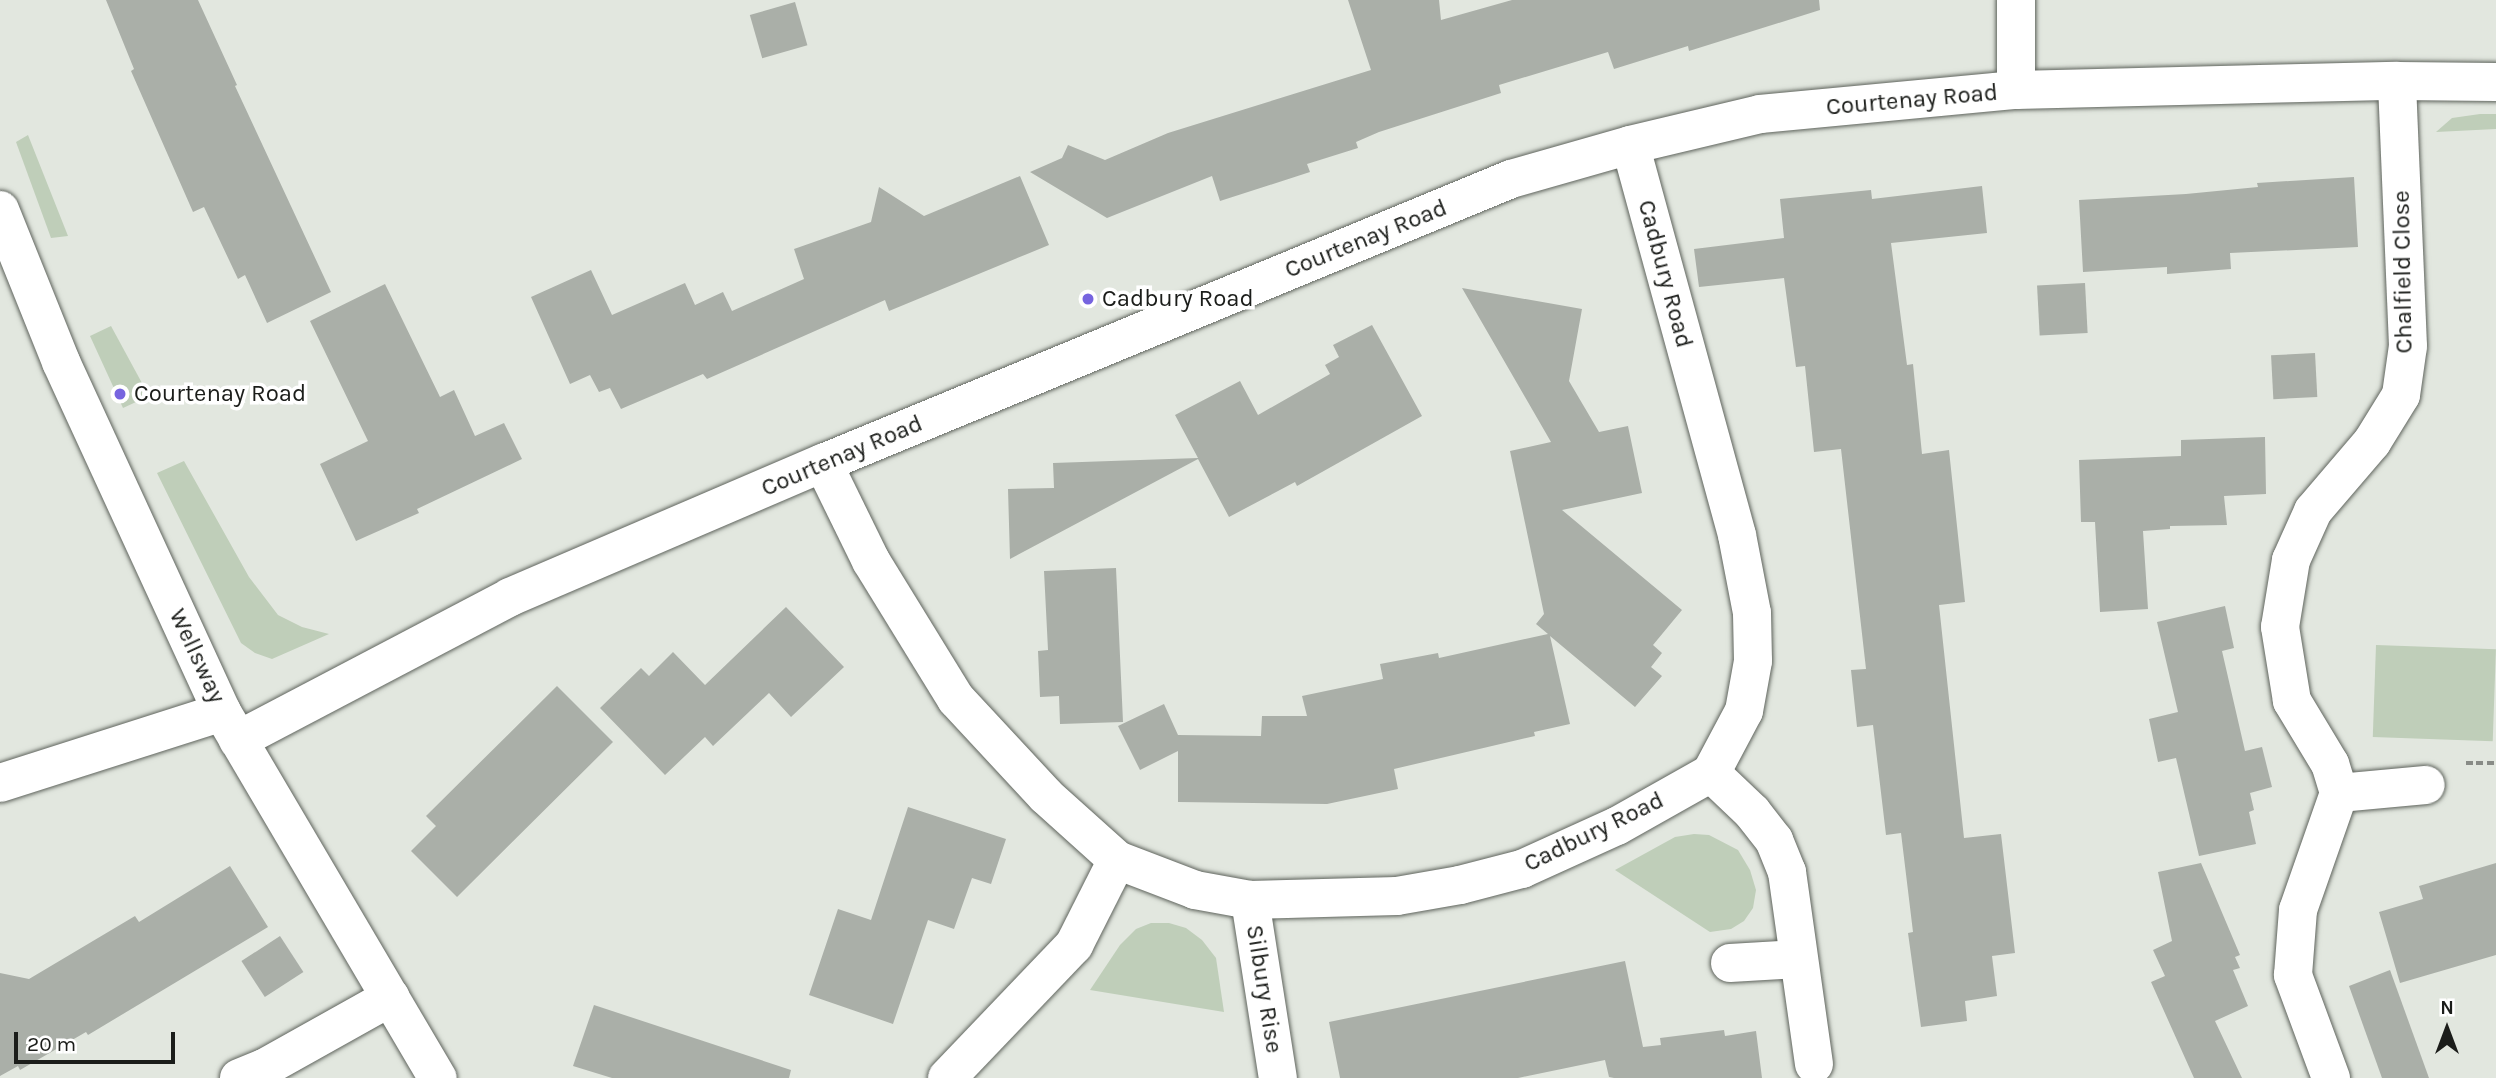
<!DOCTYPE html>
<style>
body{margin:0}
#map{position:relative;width:2496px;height:1078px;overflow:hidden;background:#e2e7df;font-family:Karla,sans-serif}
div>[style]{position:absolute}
.green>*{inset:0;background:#bfceb9;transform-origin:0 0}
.building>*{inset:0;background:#aaafa8;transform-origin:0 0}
.path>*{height:4.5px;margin-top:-2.25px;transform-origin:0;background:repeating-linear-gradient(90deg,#888b86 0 7px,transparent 0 10.5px)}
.roads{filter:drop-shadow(0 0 2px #5f645d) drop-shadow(0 0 2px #5f645d)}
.minor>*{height:38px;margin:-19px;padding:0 19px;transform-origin:19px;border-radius:19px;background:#fff}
.major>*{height:38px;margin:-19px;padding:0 19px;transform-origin:19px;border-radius:19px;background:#fff}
.dots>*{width:19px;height:19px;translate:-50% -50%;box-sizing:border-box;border:4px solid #fff;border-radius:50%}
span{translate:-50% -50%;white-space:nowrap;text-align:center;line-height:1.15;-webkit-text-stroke:7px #fff;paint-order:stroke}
.street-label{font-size:24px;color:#1b1d1a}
.poi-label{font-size:24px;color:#1b1d1a}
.left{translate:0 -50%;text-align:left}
.north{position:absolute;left:2412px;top:994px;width:70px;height:70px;-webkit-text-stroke:5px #fff;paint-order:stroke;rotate:0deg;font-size:19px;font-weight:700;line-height:28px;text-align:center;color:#1b1d1a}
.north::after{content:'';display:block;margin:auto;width:24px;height:32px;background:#1b1d1a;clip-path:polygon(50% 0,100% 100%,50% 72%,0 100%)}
.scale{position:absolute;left:14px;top:1032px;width:161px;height:32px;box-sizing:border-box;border:4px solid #1b1d1a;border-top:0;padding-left:9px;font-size:21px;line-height:24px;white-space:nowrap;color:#1b1d1a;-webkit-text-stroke:5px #fff;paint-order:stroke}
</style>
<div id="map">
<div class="green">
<i style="clip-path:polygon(2480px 114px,2496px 114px,2496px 129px,2436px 132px,2452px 118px)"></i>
<i style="clip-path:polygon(28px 135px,68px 236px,51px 238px,16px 142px)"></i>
<i style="clip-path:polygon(111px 326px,149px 396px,123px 408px,90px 336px)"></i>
<i style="clip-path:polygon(184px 461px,249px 577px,278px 615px,302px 627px,329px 634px,272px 659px,255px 653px,241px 643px,157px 473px)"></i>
<i style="left:2376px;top:645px;width:120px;height:92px;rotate:2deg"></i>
<i style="clip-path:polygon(1694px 834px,1709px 835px,1738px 850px,1750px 870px,1756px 890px,1753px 908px,1744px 921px,1731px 929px,1710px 932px,1615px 870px,1675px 837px)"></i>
<i style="clip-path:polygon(1151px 923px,1169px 923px,1186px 928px,1202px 940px,1216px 958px,1224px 1012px,1090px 990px,1120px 945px,1136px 929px)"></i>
</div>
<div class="building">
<i style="clip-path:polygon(106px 0,198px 0,237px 85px,235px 86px,331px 292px,267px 323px,245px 275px,238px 279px,204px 207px,193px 212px,131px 71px,134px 69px)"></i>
<i style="clip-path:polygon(1348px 0,1439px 0,1441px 20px,1512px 0,1819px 0,1820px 10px,1689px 51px,1688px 46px,1614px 69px,1608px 52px,1499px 85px,1501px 93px,1379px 132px,1356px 142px,1358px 148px,1307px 164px,1310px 172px,1220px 201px,1212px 176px,1107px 218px,1030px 172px,1062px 158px,1068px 145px,1105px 160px,1168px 133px,1371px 70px)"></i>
<i style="left:795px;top:2px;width:45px;height:47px;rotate:74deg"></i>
<i style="clip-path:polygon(1020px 176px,1049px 245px,889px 311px,885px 300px,707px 379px,703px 374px,621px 409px,610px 388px,599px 392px,590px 375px,570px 384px,531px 297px,591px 270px,612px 315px,685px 283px,695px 305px,723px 292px,732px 311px,804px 279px,794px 249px,871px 222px,879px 187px,924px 216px)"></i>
<i style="clip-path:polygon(2354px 177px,2358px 247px,2230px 253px,2231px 269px,2167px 274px,2167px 267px,2083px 272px,2079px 200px,2186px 194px,2258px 187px,2257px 183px)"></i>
<i style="clip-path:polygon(1982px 186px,1987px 233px,1891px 243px,1907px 365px,1913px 364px,1922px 454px,1949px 450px,1965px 602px,1939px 605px,1964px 838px,2001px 834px,2015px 953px,1992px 956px,1997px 996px,1965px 1001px,1967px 1021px,1921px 1027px,1908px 933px,1913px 932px,1901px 833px,1886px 835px,1873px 725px,1857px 727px,1851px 670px,1866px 669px,1841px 449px,1814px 452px,1805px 366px,1796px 367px,1784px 278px,1699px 287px,1694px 249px,1784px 238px,1780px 199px,1871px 190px,1872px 199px)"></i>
<i style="left:2085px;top:283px;width:50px;height:48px;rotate:87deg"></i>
<i style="clip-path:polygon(385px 284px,440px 397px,454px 390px,475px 436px,504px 423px,522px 459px,417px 509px,419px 513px,356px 541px,320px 464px,368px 441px,310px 321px)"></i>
<i style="clip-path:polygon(1462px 288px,1582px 309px,1569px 381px,1599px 432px,1628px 426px,1642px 493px,1562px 510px,1682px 610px,1653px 645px,1662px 653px,1651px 667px,1662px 676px,1635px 707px,1550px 636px,1570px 724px,1534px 732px,1535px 736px,1394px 769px,1398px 789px,1327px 804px,1178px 802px,1178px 751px,1140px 770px,1118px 726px,1164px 704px,1178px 735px,1261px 736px,1262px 716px,1307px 716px,1302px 696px,1383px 679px,1380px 664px,1438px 653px,1439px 658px,1548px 634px,1536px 624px,1544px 614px,1510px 451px,1551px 442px)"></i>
<i style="clip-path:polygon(1372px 325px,1422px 416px,1297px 486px,1295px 482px,1229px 517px,1198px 459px,1010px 559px,1008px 489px,1054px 488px,1053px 463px,1198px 458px,1175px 415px,1240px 381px,1258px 415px,1330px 374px,1325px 365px,1339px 357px,1333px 345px)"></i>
<i style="left:2315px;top:353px;width:44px;height:44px;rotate:87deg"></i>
<i style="clip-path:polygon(2265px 437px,2266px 494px,2224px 496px,2227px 525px,2170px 526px,2170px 529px,2143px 531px,2148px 609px,2100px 612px,2095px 522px,2081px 522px,2079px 460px,2181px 456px,2181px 440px)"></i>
<i style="clip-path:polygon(1116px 568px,1123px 722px,1060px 724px,1059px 696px,1040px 697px,1038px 651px,1048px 650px,1044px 571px)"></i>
<i style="clip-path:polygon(2225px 606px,2234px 648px,2222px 651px,2245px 751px,2262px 747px,2272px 787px,2250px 793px,2254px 810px,2249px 812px,2256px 844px,2199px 856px,2176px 758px,2158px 762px,2149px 719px,2178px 712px,2157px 622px)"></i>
<i style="clip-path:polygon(786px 607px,844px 667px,791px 717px,769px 693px,713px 746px,705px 737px,665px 775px,600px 708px,641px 668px,649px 676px,673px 652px,705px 685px)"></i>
<i style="clip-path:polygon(557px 686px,613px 742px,457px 897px,411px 851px,436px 826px,426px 816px)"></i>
<i style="clip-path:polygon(908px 807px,1006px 839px,991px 884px,972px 878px,954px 929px,928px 920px,893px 1024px,809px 995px,838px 909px,871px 920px)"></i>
<i style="clip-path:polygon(2201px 863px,2240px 955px,2235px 957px,2240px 968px,2233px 970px,2248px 1006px,2215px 1021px,2242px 1078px,2194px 1078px,2151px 982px,2165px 976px,2153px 950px,2172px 941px,2158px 872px)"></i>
<i style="clip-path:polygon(2496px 863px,2496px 955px,2400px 983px,2379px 912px,2423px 899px,2419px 886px)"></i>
<i style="clip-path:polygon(230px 866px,268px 927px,88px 1035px,86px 1032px,20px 1070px,18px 1066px,0 1076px,0 973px,29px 979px,135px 916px,139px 922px)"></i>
<i style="left:280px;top:936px;width:43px;height:46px;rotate:57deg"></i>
<i style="clip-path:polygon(1625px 961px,1643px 1047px,1661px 1045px,1660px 1038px,1724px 1030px,1725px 1036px,1756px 1031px,1762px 1078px,1614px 1078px,1609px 1077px,1605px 1060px,1518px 1078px,1340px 1078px,1329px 1022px)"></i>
<i style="clip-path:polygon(2390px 970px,2429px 1078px,2382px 1078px,2349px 986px)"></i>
<i style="clip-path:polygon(594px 1005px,791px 1070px,789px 1078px,612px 1078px,573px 1066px)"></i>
</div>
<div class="path">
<i style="left:2466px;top:763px;width:30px"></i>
</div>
<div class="roads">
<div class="minor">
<i style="left:2016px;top:0;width:90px;rotate:90deg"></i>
<i style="left:823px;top:463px;width:109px;rotate:63.9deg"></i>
<i style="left:871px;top:561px;width:162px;rotate:58.4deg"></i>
<i style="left:956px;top:699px;width:132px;rotate:47.1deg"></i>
<i style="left:1046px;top:796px;width:96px;rotate:42deg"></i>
<i style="left:1117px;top:860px;width:84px;rotate:21deg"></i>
<i style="left:1195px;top:890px;width:56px;rotate:10.3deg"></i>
<i style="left:1250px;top:900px;width:147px;rotate:-1.6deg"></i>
<i style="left:1397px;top:896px;width:64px;rotate:-9.9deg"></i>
<i style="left:1460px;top:885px;width:64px;rotate:-14.5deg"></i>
<i style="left:1522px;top:869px;width:104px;rotate:-24.4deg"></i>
<i style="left:1617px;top:826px;width:108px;rotate:-29.4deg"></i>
<i style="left:1711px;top:773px;width:70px;rotate:-62deg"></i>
<i style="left:1744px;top:711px;width:51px;rotate:-79.8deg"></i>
<i style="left:1753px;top:661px;width:48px;rotate:-91.2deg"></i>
<i style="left:1752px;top:613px;width:79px;rotate:-100.9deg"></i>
<i style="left:1737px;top:535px;width:404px;rotate:-105.3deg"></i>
<i style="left:238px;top:740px;width:307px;rotate:-27.7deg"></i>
<i style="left:510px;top:597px;width:340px;rotate:-23.2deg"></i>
<i style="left:823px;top:463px;width:744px;rotate:-22.43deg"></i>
<i style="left:1511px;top:179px;width:124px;rotate:-15.9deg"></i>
<i style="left:1630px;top:145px;width:134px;rotate:-13.4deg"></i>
<i style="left:1760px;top:114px;width:257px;rotate:-5.4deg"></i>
<i style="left:2016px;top:90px;width:381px;rotate:-1.4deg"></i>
<i style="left:2397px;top:81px;width:99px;rotate:0.6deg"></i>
<i style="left:1711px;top:773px;width:57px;rotate:43.6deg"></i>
<i style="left:1752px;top:812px;width:36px;rotate:52deg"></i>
<i style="left:1774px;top:840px;width:35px;rotate:68deg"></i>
<i style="left:1787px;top:872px;width:194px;rotate:82deg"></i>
<i style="left:0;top:783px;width:233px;rotate:-17.7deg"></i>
<i style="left:2339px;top:793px;width:87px;rotate:-5.3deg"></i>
<i style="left:1250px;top:900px;width:180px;rotate:81.1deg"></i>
<i style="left:1730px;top:963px;width:68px;rotate:-3.4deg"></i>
<i style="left:239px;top:1078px;width:27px;rotate:-22deg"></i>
<i style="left:264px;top:1068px;width:145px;rotate:-29.2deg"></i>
<i style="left:947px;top:1078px;width:184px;rotate:-46.3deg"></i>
<i style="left:1074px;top:945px;width:95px;rotate:-63.2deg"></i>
<i style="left:2331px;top:1078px;width:110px;rotate:-110.3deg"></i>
<i style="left:2293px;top:975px;width:65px;rotate:-85.6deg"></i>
<i style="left:2298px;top:910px;width:124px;rotate:-70.7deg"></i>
<i style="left:2339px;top:793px;width:30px;rotate:-107deg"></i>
<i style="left:2330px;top:764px;width:74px;rotate:-121.1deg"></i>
<i style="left:2292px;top:701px;width:75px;rotate:-99.2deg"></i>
<i style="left:2280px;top:627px;width:68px;rotate:-80.7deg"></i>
<i style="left:2291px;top:560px;width:54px;rotate:-65.8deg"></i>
<i style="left:2313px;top:511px;width:91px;rotate:-49.5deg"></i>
<i style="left:2372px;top:442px;width:55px;rotate:-58.3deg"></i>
<i style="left:2401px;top:395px;width:49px;rotate:-81.9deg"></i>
<i style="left:2408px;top:346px;width:265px;rotate:-92.4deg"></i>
</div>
<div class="major">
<i style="left:0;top:210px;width:164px;rotate:68.1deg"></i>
<i style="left:61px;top:362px;width:385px;rotate:65.3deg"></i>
<i style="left:222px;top:712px;width:425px;rotate:59.5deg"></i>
</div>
</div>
<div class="dots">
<i style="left:1088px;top:299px;background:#7664df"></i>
<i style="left:120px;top:394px;background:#7664df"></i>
</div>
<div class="street-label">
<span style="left:1912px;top:100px;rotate:-5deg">Courtenay Road</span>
<span style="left:1366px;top:239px;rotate:-22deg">Courtenay Road</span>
<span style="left:2403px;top:272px;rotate:-91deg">Chalfield Close</span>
<span style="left:1665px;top:274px;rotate:75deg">Cadbury Road</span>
<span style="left:842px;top:456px;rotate:-23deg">Courtenay Road</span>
<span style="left:197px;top:656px;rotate:65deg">Wellsway</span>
<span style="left:1594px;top:832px;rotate:-26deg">Cadbury Road</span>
<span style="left:1264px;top:989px;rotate:81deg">Silbury Rise</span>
</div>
<div class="poi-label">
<span class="left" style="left:1102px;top:299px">Cadbury Road</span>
<span class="left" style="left:134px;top:394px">Courtenay Road</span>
</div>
<div class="north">N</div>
<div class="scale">20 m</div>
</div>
